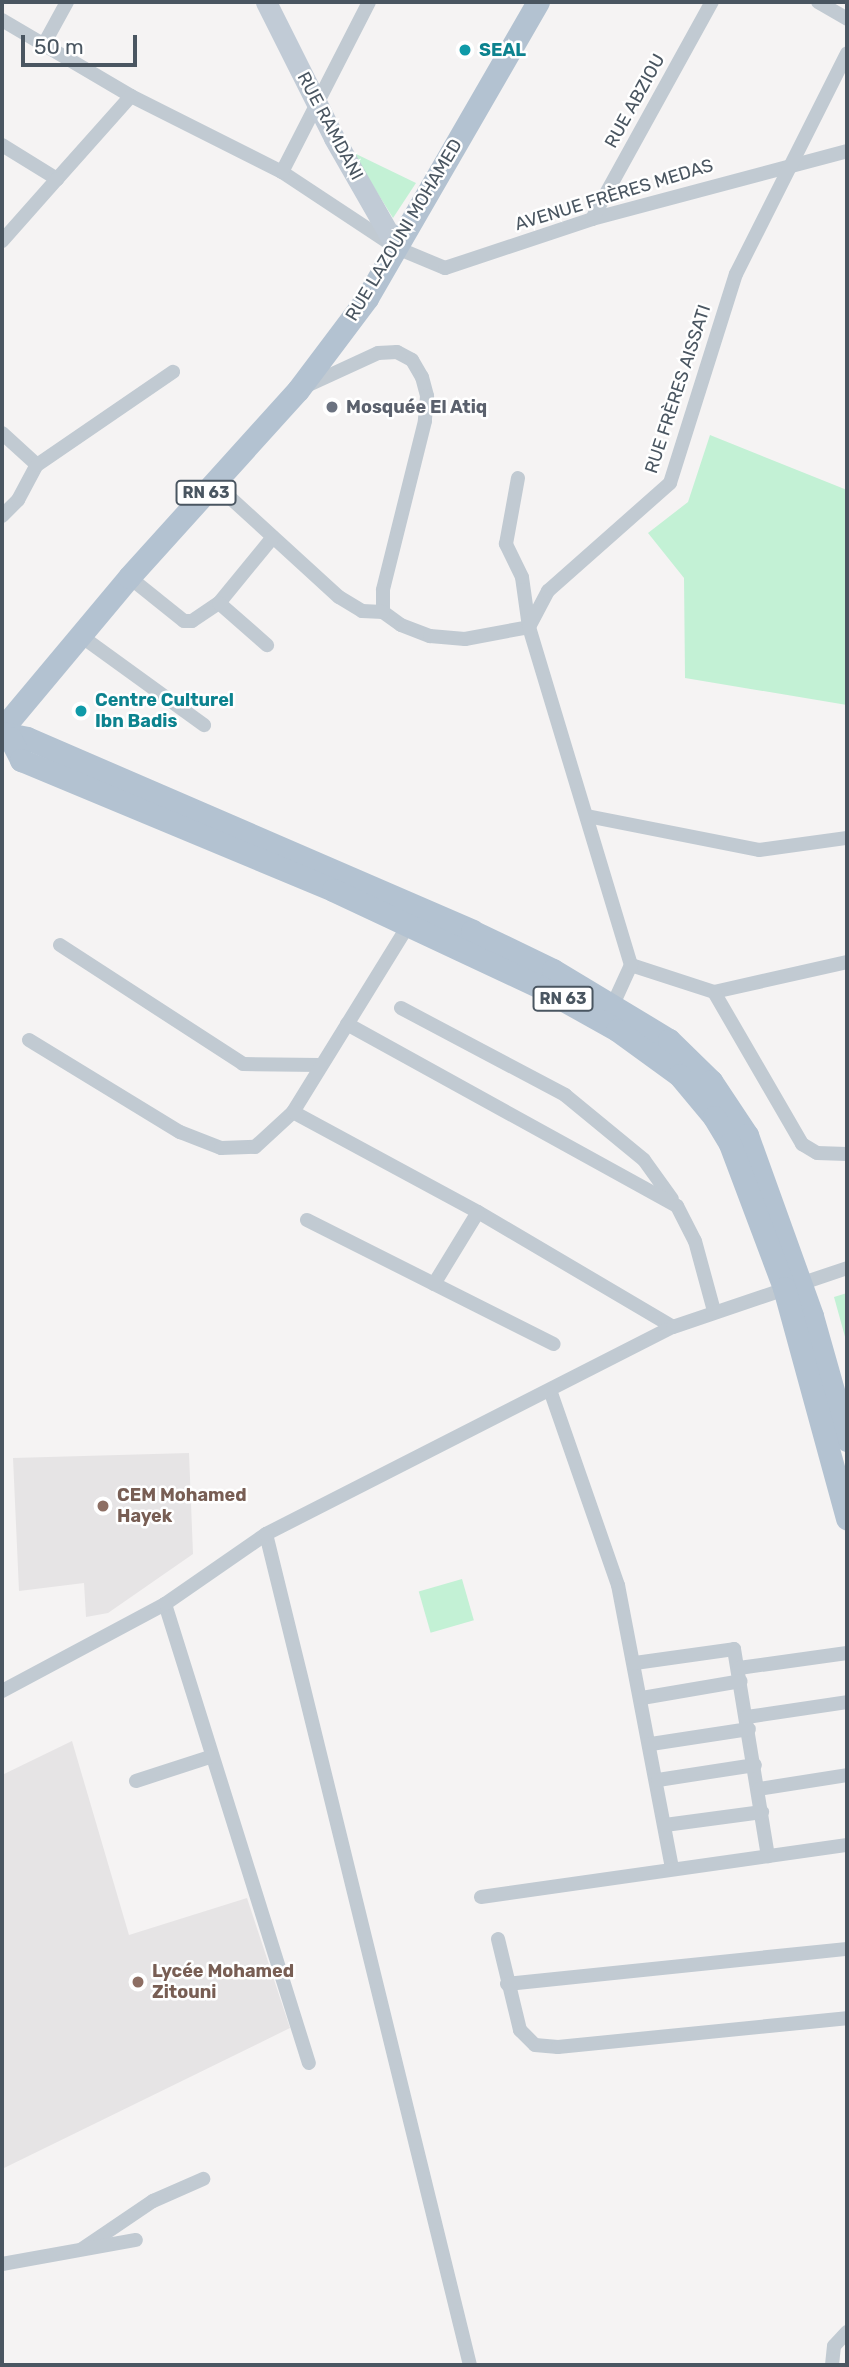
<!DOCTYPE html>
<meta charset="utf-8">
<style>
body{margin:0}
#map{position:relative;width:849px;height:2367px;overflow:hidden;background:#f5f3f3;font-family:Rubik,sans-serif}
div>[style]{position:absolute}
.education>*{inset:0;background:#e6e4e5}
.green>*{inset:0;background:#c3f1d5;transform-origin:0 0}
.minor>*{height:14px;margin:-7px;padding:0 7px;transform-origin:7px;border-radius:7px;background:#c1cad2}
.secondary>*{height:21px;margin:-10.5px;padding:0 10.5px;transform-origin:10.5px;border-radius:10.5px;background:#c1cbd6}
.primary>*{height:23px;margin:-11.5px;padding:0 11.5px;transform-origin:11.5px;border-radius:11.5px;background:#b3c2d1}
.dots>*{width:19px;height:19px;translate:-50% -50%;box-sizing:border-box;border:4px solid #fff;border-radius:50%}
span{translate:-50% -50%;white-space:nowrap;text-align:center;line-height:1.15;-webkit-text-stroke:5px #fff;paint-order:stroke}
.shield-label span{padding:2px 5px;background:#fff;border:2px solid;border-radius:5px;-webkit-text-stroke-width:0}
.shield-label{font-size:16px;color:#4a5661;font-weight:700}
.culture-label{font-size:18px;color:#0d838f;font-weight:700}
.left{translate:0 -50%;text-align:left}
.street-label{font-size:18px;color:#4a5661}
.worship-label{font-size:18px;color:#5b616d;font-weight:700}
.education-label{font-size:18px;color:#785e54;font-weight:700}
.frame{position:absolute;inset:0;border:4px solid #4a5661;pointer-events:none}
.scale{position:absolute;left:21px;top:35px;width:116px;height:32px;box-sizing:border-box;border:4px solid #4a5661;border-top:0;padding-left:9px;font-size:21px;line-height:24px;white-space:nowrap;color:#4a5661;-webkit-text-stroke:5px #fff;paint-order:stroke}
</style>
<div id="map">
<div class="education">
<i style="clip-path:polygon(189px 1453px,193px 1554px,108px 1613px,86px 1617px,84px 1583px,19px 1591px,13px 1458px)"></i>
<i style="clip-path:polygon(72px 1741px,129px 1935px,247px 1898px,290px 2028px,2px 2169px,2px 1775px)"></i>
</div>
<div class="green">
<i style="clip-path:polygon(352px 152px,416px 183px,393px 218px)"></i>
<i style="clip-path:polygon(710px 435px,847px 490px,847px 705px,685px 678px,684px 578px,648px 533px,688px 502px)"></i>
<i style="clip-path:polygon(847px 1293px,847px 1344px,834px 1297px)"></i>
<i style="left:462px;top:1579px;width:43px;height:45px;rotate:74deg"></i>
</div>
<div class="minor">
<i style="left:818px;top:2px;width:34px;rotate:30deg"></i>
<i style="left:2px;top:20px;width:150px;rotate:30.5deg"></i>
<i style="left:131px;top:96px;width:169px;rotate:26.7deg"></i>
<i style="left:282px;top:172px;width:138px;rotate:33.5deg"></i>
<i style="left:397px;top:248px;width:52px;rotate:22.6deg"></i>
<i style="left:445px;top:268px;width:155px;rotate:-18.4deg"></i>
<i style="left:592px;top:219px;width:264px;rotate:-14.9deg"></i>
<i style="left:44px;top:44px;width:48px;rotate:-61.3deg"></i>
<i style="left:2px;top:145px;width:65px;rotate:31.7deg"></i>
<i style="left:57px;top:179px;width:111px;rotate:-48.3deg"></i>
<i style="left:282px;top:172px;width:191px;rotate:-62.9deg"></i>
<i style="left:592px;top:219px;width:248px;rotate:-61.1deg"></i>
<i style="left:2px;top:241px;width:83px;rotate:-48.4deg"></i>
<i style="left:302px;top:388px;width:84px;rotate:-24.7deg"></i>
<i style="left:378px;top:353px;width:19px;rotate:-3deg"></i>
<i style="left:397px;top:352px;width:17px;rotate:28deg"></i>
<i style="left:412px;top:360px;width:20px;rotate:60deg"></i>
<i style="left:422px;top:377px;width:20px;rotate:75deg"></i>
<i style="left:427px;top:396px;width:25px;rotate:95deg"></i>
<i style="left:425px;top:421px;width:174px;rotate:104deg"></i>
<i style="left:383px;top:590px;width:22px;rotate:90deg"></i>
<i style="left:383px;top:612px;width:22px;rotate:36deg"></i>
<i style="left:401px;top:625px;width:31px;rotate:21deg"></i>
<i style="left:430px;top:636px;width:35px;rotate:5deg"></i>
<i style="left:465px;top:639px;width:65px;rotate:-10.6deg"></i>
<i style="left:529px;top:627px;width:50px;rotate:-98deg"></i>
<i style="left:522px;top:577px;width:37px;rotate:-116deg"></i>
<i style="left:506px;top:544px;width:67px;rotate:-79.7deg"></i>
<i style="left:2px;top:433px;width:47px;rotate:42.4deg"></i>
<i style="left:214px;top:483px;width:169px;rotate:42.4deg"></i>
<i style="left:339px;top:597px;width:27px;rotate:31deg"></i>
<i style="left:362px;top:611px;width:21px;rotate:3deg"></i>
<i style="left:2px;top:516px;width:23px;rotate:-45deg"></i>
<i style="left:18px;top:500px;width:40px;rotate:-62deg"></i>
<i style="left:37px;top:465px;width:165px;rotate:-34.4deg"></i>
<i style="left:129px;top:577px;width:70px;rotate:38.7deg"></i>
<i style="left:184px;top:621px;width:8px"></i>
<i style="left:192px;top:621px;width:32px;rotate:-34deg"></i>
<i style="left:219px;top:603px;width:85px;rotate:-50.7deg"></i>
<i style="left:219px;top:603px;width:64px;rotate:41.2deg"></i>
<i style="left:81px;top:636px;width:152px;rotate:35.9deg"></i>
<i style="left:587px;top:816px;width:175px;rotate:11.2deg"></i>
<i style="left:759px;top:850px;width:89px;rotate:-7.8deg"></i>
<i style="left:60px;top:945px;width:218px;rotate:33deg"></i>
<i style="left:243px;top:1064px;width:77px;rotate:0.7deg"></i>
<i style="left:631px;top:965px;width:87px;rotate:18deg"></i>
<i style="left:714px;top:992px;width:136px;rotate:-12.7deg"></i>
<i style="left:714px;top:992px;width:176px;rotate:59.9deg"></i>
<i style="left:802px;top:1144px;width:17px;rotate:31deg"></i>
<i style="left:817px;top:1153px;width:30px;rotate:2deg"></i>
<i style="left:401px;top:1008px;width:186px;rotate:27.9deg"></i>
<i style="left:565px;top:1095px;width:102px;rotate:39.4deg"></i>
<i style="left:644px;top:1160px;width:48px;rotate:54.3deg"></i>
<i style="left:610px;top:1011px;width:51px;rotate:-65.5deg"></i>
<i style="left:631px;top:965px;width:353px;rotate:-106.8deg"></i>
<i style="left:529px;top:627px;width:41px;rotate:-62.2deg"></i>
<i style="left:548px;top:591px;width:163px;rotate:-41.5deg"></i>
<i style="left:670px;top:483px;width:219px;rotate:-72.5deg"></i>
<i style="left:736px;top:274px;width:247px;rotate:-63.3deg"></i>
<i style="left:347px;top:1024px;width:377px;rotate:28.9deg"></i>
<i style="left:677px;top:1206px;width:39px;rotate:63deg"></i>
<i style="left:695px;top:1241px;width:73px;rotate:74.8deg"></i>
<i style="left:29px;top:1040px;width:177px;rotate:31.4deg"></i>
<i style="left:180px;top:1132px;width:44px;rotate:21.3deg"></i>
<i style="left:221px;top:1148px;width:34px;rotate:-2deg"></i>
<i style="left:255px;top:1147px;width:52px;rotate:-42.6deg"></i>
<i style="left:293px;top:1112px;width:219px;rotate:-58.3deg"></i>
<i style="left:293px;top:1112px;width:210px;rotate:28.4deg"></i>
<i style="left:478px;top:1212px;width:226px;rotate:30.5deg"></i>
<i style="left:307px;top:1220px;width:276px;rotate:26.7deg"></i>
<i style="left:434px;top:1284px;width:84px;rotate:-58.6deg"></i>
<i style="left:550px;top:1390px;width:207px;rotate:70.8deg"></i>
<i style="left:618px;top:1585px;width:289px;rotate:79.2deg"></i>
<i style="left:266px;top:1534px;width:856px;rotate:76.21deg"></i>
<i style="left:165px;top:1604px;width:481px;rotate:72.6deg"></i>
<i style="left:635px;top:1663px;width:100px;rotate:-8deg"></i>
<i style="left:734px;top:1649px;width:210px;rotate:80.7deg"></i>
<i style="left:739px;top:1668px;width:109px;rotate:-7.9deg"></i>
<i style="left:2px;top:1691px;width:185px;rotate:-28.1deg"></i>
<i style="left:165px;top:1604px;width:123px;rotate:-34.7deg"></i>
<i style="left:266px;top:1534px;width:457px;rotate:-27deg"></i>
<i style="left:673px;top:1327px;width:184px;rotate:-18.7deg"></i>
<i style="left:642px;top:1698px;width:100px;rotate:-9.7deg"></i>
<i style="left:747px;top:1717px;width:101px;rotate:-8.5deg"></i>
<i style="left:651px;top:1744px;width:99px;rotate:-8.7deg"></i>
<i style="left:658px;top:1780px;width:98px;rotate:-8.8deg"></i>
<i style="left:136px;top:1781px;width:78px;rotate:-18deg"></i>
<i style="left:759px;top:1789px;width:89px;rotate:-9deg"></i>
<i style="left:665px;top:1825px;width:98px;rotate:-7.6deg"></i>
<i style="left:481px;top:1897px;width:370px;rotate:-8.1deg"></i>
<i style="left:498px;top:1939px;width:94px;rotate:76.4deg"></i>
<i style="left:520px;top:2030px;width:21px;rotate:45deg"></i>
<i style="left:535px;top:2045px;width:23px;rotate:5deg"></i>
<i style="left:558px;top:2047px;width:290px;rotate:-5.7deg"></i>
<i style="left:507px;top:1984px;width:342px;rotate:-5.9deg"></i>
<i style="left:82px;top:2249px;width:86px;rotate:-34.1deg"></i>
<i style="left:153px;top:2201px;width:55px;rotate:-23.7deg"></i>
<i style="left:2px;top:2264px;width:136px;rotate:-10.2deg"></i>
<i style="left:832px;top:2365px;width:19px;rotate:-84deg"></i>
<i style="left:834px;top:2346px;width:19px;rotate:-47deg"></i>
</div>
<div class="secondary">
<i style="left:266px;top:2px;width:152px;rotate:63.4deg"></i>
<i style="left:334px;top:138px;width:127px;rotate:60.2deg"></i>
</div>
<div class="primary">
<i style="left:2px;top:729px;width:198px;rotate:-50.1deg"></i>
<i style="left:129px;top:577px;width:252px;rotate:-47.9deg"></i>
<i style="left:298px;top:390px;width:115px;rotate:-53.1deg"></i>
<i style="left:367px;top:298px;width:342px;rotate:-60deg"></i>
<i style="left:2px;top:733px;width:25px;rotate:11deg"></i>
<i style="left:27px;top:738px;width:485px;rotate:23.4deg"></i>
<i style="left:472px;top:931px;width:90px;rotate:25.7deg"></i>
<i style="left:553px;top:970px;width:135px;rotate:31.1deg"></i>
<i style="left:669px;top:1040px;width:59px;rotate:44.3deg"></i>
<i style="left:711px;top:1081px;width:65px;rotate:56.3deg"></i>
<i style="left:747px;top:1135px;width:192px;rotate:70.2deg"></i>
<i style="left:812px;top:1316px;width:129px;rotate:74.2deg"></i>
<i style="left:10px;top:738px;width:25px;rotate:63deg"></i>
<i style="left:21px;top:760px;width:338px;rotate:22.6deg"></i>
<i style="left:333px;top:890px;width:231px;rotate:25.1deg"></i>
<i style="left:542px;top:988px;width:86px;rotate:29.2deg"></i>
<i style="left:617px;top:1030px;width:77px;rotate:36deg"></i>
<i style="left:679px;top:1075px;width:55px;rotate:50.2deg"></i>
<i style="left:714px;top:1117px;width:31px;rotate:59deg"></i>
<i style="left:730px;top:1144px;width:154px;rotate:69.4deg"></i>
<i style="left:784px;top:1288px;width:239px;rotate:74.7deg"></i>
</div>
<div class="dots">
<i style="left:465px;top:50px;background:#0f9aa8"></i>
<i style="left:332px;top:407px;background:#6b7280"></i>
<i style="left:81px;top:711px;background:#0f9aa8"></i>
<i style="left:103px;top:1506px;background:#8d6e63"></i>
<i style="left:138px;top:1982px;background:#8d6e63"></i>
</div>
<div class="shield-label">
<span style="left:206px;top:493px">RN 63</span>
<span style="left:563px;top:999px">RN 63</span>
</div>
<div class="culture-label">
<span class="left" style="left:479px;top:50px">SEAL</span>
<span class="left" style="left:95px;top:711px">Centre Culturel<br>Ibn Badis</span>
</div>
<div class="street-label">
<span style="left:635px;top:101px;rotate:-61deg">RUE ABZIOU</span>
<span style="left:330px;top:126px;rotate:62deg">RUE RAMDANI</span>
<span style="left:614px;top:195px;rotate:-17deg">AVENUE FRÈRES MEDAS</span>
<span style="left:404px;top:230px;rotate:-59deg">RUE LAZOUNI MOHAMED</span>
<span style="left:678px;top:389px;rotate:-72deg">RUE FRÈRES AISSATI</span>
</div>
<div class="worship-label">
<span class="left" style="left:346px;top:407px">Mosquée El Atiq</span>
</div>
<div class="education-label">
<span class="left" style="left:117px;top:1506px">CEM Mohamed<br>Hayek</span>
<span class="left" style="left:152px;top:1982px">Lycée Mohamed<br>Zitouni</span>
</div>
<div class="frame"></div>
<div class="scale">50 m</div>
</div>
